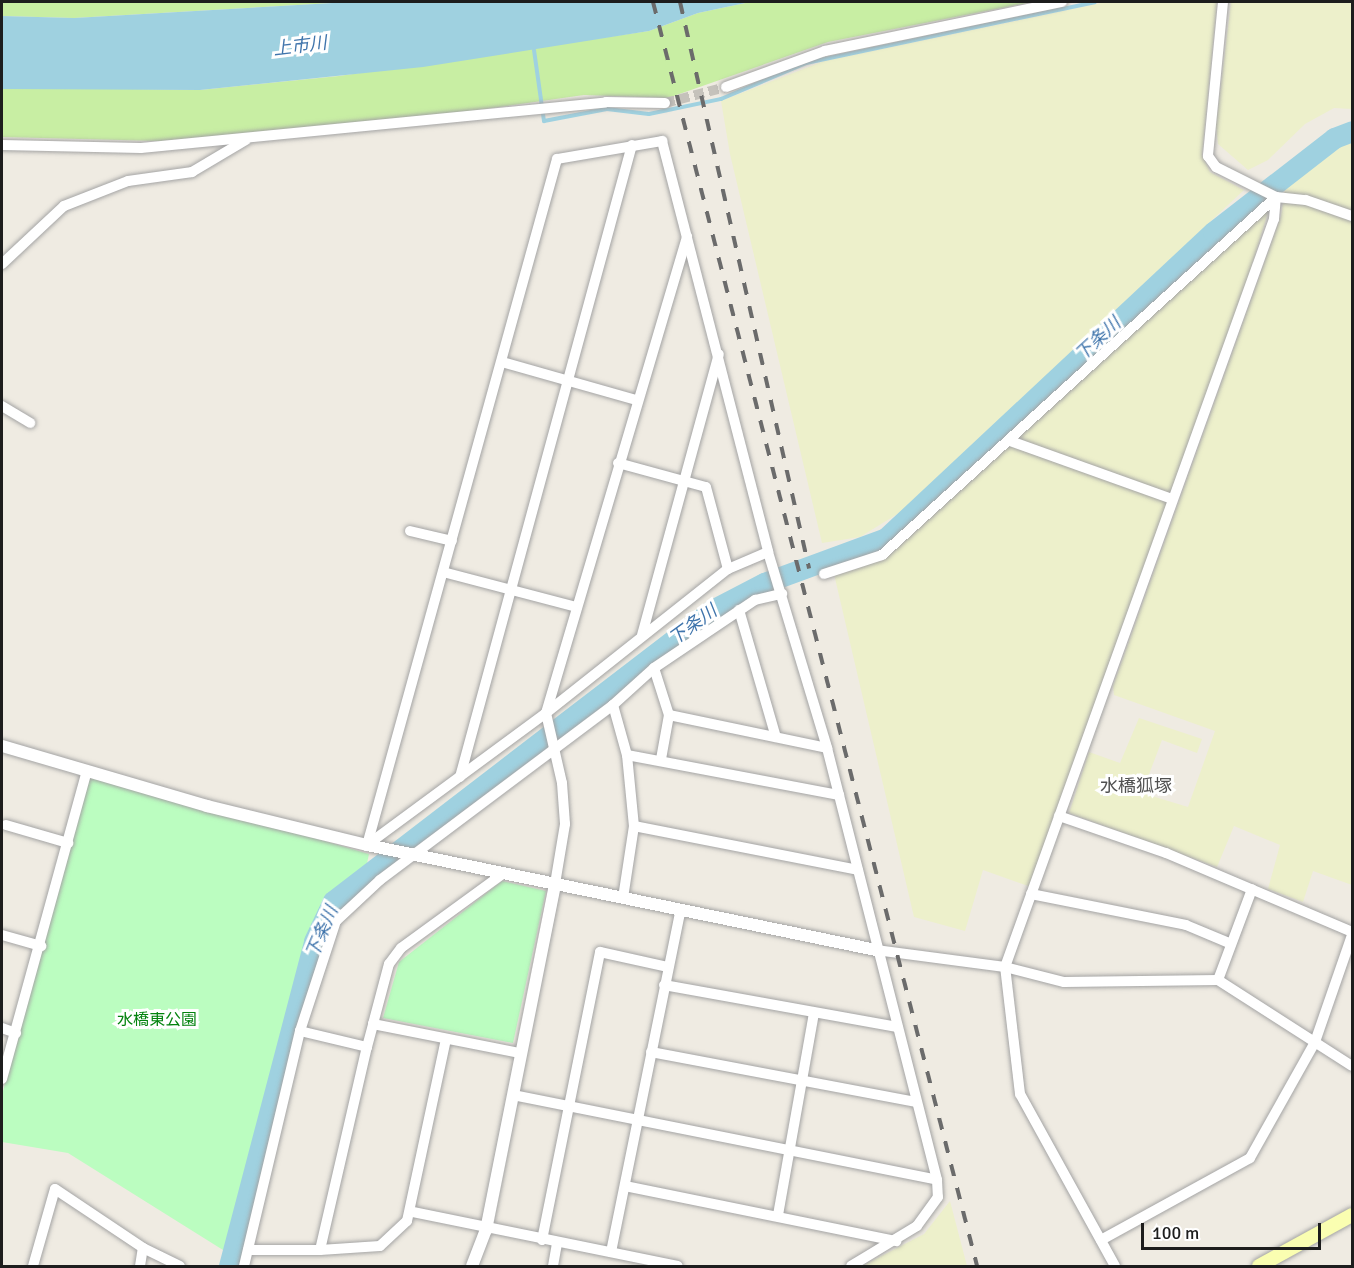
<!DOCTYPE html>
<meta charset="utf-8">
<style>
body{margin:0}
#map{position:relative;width:1354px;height:1268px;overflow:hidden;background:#efebe2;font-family:Signika,"Noto Sans JP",sans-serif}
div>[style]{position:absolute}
.farmland>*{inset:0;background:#edf0cb}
.grass>*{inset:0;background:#c8eea3}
.park>*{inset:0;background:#bbfdc0}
.water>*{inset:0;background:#9fd1e0}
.stream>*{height:4px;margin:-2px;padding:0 2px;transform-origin:2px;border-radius:2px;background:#9fd1e0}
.river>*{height:21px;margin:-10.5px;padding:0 10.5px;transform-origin:10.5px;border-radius:10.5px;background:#9fd1e0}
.minor-tunnel>*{height:10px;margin-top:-5px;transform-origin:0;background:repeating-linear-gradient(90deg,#c5c2bb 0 10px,transparent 0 15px)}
.roads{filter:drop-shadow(0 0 2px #a4a4a4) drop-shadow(0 0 2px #a4a4a4)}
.minor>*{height:10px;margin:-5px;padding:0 5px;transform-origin:5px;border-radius:5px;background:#fff}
.tertiary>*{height:12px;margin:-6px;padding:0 6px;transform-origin:6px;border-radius:6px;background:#fff}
.secondary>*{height:14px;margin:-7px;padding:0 7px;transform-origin:7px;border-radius:7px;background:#fafeb1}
.rail>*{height:4px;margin-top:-2px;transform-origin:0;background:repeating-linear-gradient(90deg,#6b6b6b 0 12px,transparent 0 24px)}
span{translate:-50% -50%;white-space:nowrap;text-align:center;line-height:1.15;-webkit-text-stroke:6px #fff;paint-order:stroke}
.park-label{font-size:16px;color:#03830e}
.water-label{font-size:18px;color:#4075ac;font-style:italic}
.neighbourhood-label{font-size:18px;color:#505050}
.frame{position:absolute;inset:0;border:3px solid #1d1d1d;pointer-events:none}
.scale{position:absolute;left:1141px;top:1223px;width:180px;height:27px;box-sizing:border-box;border:3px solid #1d1d1d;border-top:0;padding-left:8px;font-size:18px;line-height:21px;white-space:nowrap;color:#1d1d1d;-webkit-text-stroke:4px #fff;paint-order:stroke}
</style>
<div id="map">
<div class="farmland">
<i style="clip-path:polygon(1106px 2px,1217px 2px,1202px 155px,1210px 172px,1244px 190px,899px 513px,860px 537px,822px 543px,730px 154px,721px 101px,824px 61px)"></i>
<i style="clip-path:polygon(1231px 2px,1352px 2px,1352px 109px,1334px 108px,1305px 124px,1268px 160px,1248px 170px,1218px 144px,1216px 126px)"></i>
<i style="clip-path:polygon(1352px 136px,1352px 885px,1313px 871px,1303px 902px,1268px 889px,1280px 845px,1234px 826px,1217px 867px,1069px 813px,1089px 752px,1120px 763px,1139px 718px,1202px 739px,1197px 753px,1162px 740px,1142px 793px,1188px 807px,1215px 731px,1114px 695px,1113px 686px,1281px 216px,1285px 189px,1325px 151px)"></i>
<i style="clip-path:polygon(1269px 209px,1241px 301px,1031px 887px,983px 870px,965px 931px,914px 917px,834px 574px,891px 554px)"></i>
<i style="clip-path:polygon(950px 1201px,967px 1266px,862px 1266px,924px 1234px)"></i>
</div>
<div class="grass">
<i style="clip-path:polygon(2px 2px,350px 2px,74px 18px,2px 16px)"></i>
<i style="clip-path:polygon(750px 2px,1032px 2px,828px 42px,668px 98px,584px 95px,386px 123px,159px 141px,2px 137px,2px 87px,200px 90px,339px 76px,649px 31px,698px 13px)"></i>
</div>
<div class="park">
<i style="clip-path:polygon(87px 771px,369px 854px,365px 873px,333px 901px,314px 941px,231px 1255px,68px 1153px,2px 1142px,2px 1095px)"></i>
<i style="clip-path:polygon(502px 881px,546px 891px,513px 1043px,383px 1018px,399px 962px)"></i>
</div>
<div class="water">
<i style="clip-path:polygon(350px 2px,750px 2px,698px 13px,649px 31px,423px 67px,200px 90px,2px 89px,2px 16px,74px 18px)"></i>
</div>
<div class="stream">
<i style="left:534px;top:50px;width:72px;rotate:82deg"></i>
<i style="left:544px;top:121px;width:64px;rotate:-10.8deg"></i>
<i style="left:607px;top:109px;width:42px;rotate:6.8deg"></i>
<i style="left:649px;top:114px;width:74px;rotate:-11.8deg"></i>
<i style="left:721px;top:99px;width:92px;rotate:-23deg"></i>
<i style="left:806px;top:63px;width:295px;rotate:-11.9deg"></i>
</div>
<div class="river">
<i style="left:229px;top:1266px;width:336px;rotate:-75.3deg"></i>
<i style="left:314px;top:941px;width:44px;rotate:-64.6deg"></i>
<i style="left:333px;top:901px;width:478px;rotate:-37.5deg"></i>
<i style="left:712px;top:610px;width:59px;rotate:-27.4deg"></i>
<i style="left:764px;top:583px;width:130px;rotate:-20.2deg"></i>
<i style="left:886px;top:538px;width:448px;rotate:-43.1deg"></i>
<i style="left:1213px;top:232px;width:153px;rotate:-37.8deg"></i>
<i style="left:1334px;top:138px;width:19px;rotate:-21deg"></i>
</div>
<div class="minor-tunnel">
<i style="left:665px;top:103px;width:63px;rotate:-14.7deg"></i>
</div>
<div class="roads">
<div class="minor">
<i style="left:1223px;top:2px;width:155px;rotate:95.6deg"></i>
<i style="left:1208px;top:156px;width:14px;rotate:54deg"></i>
<i style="left:1216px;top:167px;width:67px;rotate:26.6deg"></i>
<i style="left:1276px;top:197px;width:30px;rotate:6deg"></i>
<i style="left:1306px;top:200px;width:49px;rotate:19.2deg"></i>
<i style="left:726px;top:87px;width:105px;rotate:-20deg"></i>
<i style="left:825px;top:51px;width:242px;rotate:-11.7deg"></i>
<i style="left:2px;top:145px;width:139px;rotate:1.2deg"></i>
<i style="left:141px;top:148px;width:467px;rotate:-5.6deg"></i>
<i style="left:606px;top:102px;width:59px;rotate:1deg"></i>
<i style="left:2px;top:264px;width:85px;rotate:-43.1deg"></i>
<i style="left:64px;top:206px;width:69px;rotate:-21.3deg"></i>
<i style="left:128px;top:181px;width:65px;rotate:-8deg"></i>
<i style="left:192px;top:172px;width:63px;rotate:-30.7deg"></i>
<i style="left:502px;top:362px;width:139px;rotate:15.8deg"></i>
<i style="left:2px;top:406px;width:33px;rotate:31deg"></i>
<i style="left:1010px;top:441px;width:172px;rotate:19.7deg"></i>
<i style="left:618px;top:463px;width:91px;rotate:15.3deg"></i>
<i style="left:706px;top:487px;width:85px;rotate:75deg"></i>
<i style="left:410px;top:531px;width:43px;rotate:13.4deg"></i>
<i style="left:443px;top:572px;width:138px;rotate:14.7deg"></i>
<i style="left:824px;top:574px;width:61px;rotate:-18.1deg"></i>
<i style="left:882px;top:555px;width:532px;rotate:-42.26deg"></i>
<i style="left:739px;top:610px;width:132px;rotate:73.8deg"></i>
<i style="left:642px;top:635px;width:291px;rotate:-74.7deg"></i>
<i style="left:654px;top:668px;width:49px;rotate:72.3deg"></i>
<i style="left:669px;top:715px;width:45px;rotate:100.3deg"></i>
<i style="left:613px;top:705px;width:52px;rotate:74.4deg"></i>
<i style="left:627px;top:755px;width:71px;rotate:84.4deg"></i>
<i style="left:634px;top:826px;width:73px;rotate:98.7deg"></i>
<i style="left:669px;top:715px;width:161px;rotate:11.8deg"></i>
<i style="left:627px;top:755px;width:216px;rotate:10.7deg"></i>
<i style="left:460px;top:777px;width:655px;rotate:-74.78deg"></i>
<i style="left:1059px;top:816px;width:113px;rotate:19.1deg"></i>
<i style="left:1166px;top:853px;width:202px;rotate:23deg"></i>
<i style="left:6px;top:825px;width:65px;rotate:16.2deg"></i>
<i style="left:634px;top:826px;width:228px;rotate:11.1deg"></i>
<i style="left:367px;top:845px;width:712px;rotate:-74.52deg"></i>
<i style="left:557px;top:159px;width:107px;rotate:-9.7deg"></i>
<i style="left:662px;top:141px;width:424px;rotate:75.5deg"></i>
<i style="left:768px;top:552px;width:205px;rotate:73.2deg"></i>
<i style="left:827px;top:748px;width:446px;rotate:75.7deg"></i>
<i style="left:937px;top:1180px;width:17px;rotate:87deg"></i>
<i style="left:938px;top:1197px;width:36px;rotate:126deg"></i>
<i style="left:917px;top:1226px;width:77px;rotate:148.8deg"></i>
<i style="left:367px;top:845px;width:222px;rotate:-36.4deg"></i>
<i style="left:546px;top:713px;width:232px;rotate:-38.4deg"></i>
<i style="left:728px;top:569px;width:43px;rotate:-23deg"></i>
<i style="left:555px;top:884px;width:61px;rotate:-80.5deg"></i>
<i style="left:565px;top:824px;width:41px;rotate:-94.2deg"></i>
<i style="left:562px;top:783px;width:72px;rotate:-102.9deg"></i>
<i style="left:546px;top:713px;width:497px;rotate:-73.5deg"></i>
<i style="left:1031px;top:894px;width:158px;rotate:11.3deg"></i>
<i style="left:1186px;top:925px;width:47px;rotate:22.7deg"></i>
<i style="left:2px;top:935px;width:41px;rotate:15.8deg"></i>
<i style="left:876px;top:950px;width:130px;rotate:7.5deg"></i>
<i style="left:1005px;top:967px;width:61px;rotate:14.3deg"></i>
<i style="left:1064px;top:982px;width:154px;rotate:-0.7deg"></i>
<i style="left:1218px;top:980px;width:159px;rotate:32.7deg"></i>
<i style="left:1218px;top:980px;width:97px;rotate:-69.5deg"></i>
<i style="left:664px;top:985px;width:237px;rotate:10.2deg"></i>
<i style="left:373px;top:1024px;width:62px;rotate:-75.1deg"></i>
<i style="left:389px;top:964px;width:20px;rotate:-53deg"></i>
<i style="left:401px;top:948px;width:124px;rotate:-36.1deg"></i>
<i style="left:2px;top:1028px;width:15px;rotate:20deg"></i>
<i style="left:300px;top:1031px;width:69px;rotate:13.4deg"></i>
<i style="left:367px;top:1047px;width:24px;rotate:-75deg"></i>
<i style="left:373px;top:1024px;width:150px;rotate:11.2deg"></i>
<i style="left:651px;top:1052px;width:269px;rotate:10.7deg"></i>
<i style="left:2px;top:1079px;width:320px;rotate:-74.6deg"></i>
<i style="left:513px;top:1095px;width:432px;rotate:11.3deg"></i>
<i style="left:625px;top:1186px;width:277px;rotate:11.5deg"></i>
<i style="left:413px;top:1212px;width:270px;rotate:11.5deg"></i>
<i style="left:778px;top:1215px;width:205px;rotate:-79.9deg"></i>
<i style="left:542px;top:1240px;width:294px;rotate:-78.6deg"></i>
<i style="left:600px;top:952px;width:70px;rotate:12.4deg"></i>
<i style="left:1101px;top:1240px;width:170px;rotate:-28.8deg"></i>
<i style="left:1250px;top:1158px;width:133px;rotate:-60.7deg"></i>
<i style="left:1315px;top:1042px;width:113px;rotate:-70.9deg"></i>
<i style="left:248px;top:1250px;width:72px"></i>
<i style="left:320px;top:1250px;width:208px;rotate:-77deg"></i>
<i style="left:320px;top:1250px;width:60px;rotate:-3.8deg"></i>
<i style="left:380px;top:1246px;width:37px;rotate:-43deg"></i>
<i style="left:407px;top:1221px;width:186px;rotate:-77.9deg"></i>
<i style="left:611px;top:1252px;width:350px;rotate:-78.5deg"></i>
<i style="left:33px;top:1266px;width:80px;rotate:-74.1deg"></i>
<i style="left:55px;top:1189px;width:106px;rotate:33.8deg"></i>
<i style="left:140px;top:1266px;width:18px;rotate:-81deg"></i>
<i style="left:143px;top:1248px;width:41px;rotate:25.9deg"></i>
<i style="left:244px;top:1266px;width:242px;rotate:-76.6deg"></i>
<i style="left:300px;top:1031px;width:116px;rotate:-71.9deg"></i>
<i style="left:336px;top:921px;width:60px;rotate:-43deg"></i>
<i style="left:380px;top:880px;width:291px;rotate:-36.9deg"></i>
<i style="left:613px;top:705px;width:55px;rotate:-42.1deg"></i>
<i style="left:654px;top:668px;width:122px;rotate:-34deg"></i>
<i style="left:755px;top:600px;width:28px;rotate:-13deg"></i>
<i style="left:553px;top:1266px;width:23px;rotate:-80deg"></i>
<i style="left:1115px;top:1266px;width:196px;rotate:-118.9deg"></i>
<i style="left:1020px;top:1094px;width:128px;rotate:-96.7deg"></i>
<i style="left:1005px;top:967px;width:795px;rotate:-70.22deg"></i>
<i style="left:1274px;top:219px;width:22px;rotate:-85deg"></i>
</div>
<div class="tertiary">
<i style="left:2px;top:746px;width:214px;rotate:16.3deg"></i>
<i style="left:207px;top:806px;width:165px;rotate:13.7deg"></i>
<i style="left:367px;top:845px;width:520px;rotate:11.66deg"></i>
<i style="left:472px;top:1266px;width:39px;rotate:-69deg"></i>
<i style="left:486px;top:1230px;width:353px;rotate:-78.7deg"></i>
</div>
<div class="secondary">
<i style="left:1259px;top:1266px;width:106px;rotate:-28.7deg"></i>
</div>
</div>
<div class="rail">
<i style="left:653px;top:2px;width:1305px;rotate:75.62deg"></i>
<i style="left:680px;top:2px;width:581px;rotate:77.16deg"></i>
</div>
<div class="park-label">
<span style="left:157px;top:1020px">水橋東公園</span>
</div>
<div class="water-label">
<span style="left:300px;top:46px;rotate:-7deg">上市川</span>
<span style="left:1098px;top:339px;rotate:-43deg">下条川</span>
<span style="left:693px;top:625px;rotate:-36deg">下条川</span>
<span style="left:322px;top:932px;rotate:-67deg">下条川</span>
</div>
<div class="neighbourhood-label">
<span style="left:1136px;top:786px">水橋狐塚</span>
</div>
<div class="frame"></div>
<div class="scale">100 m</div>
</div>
